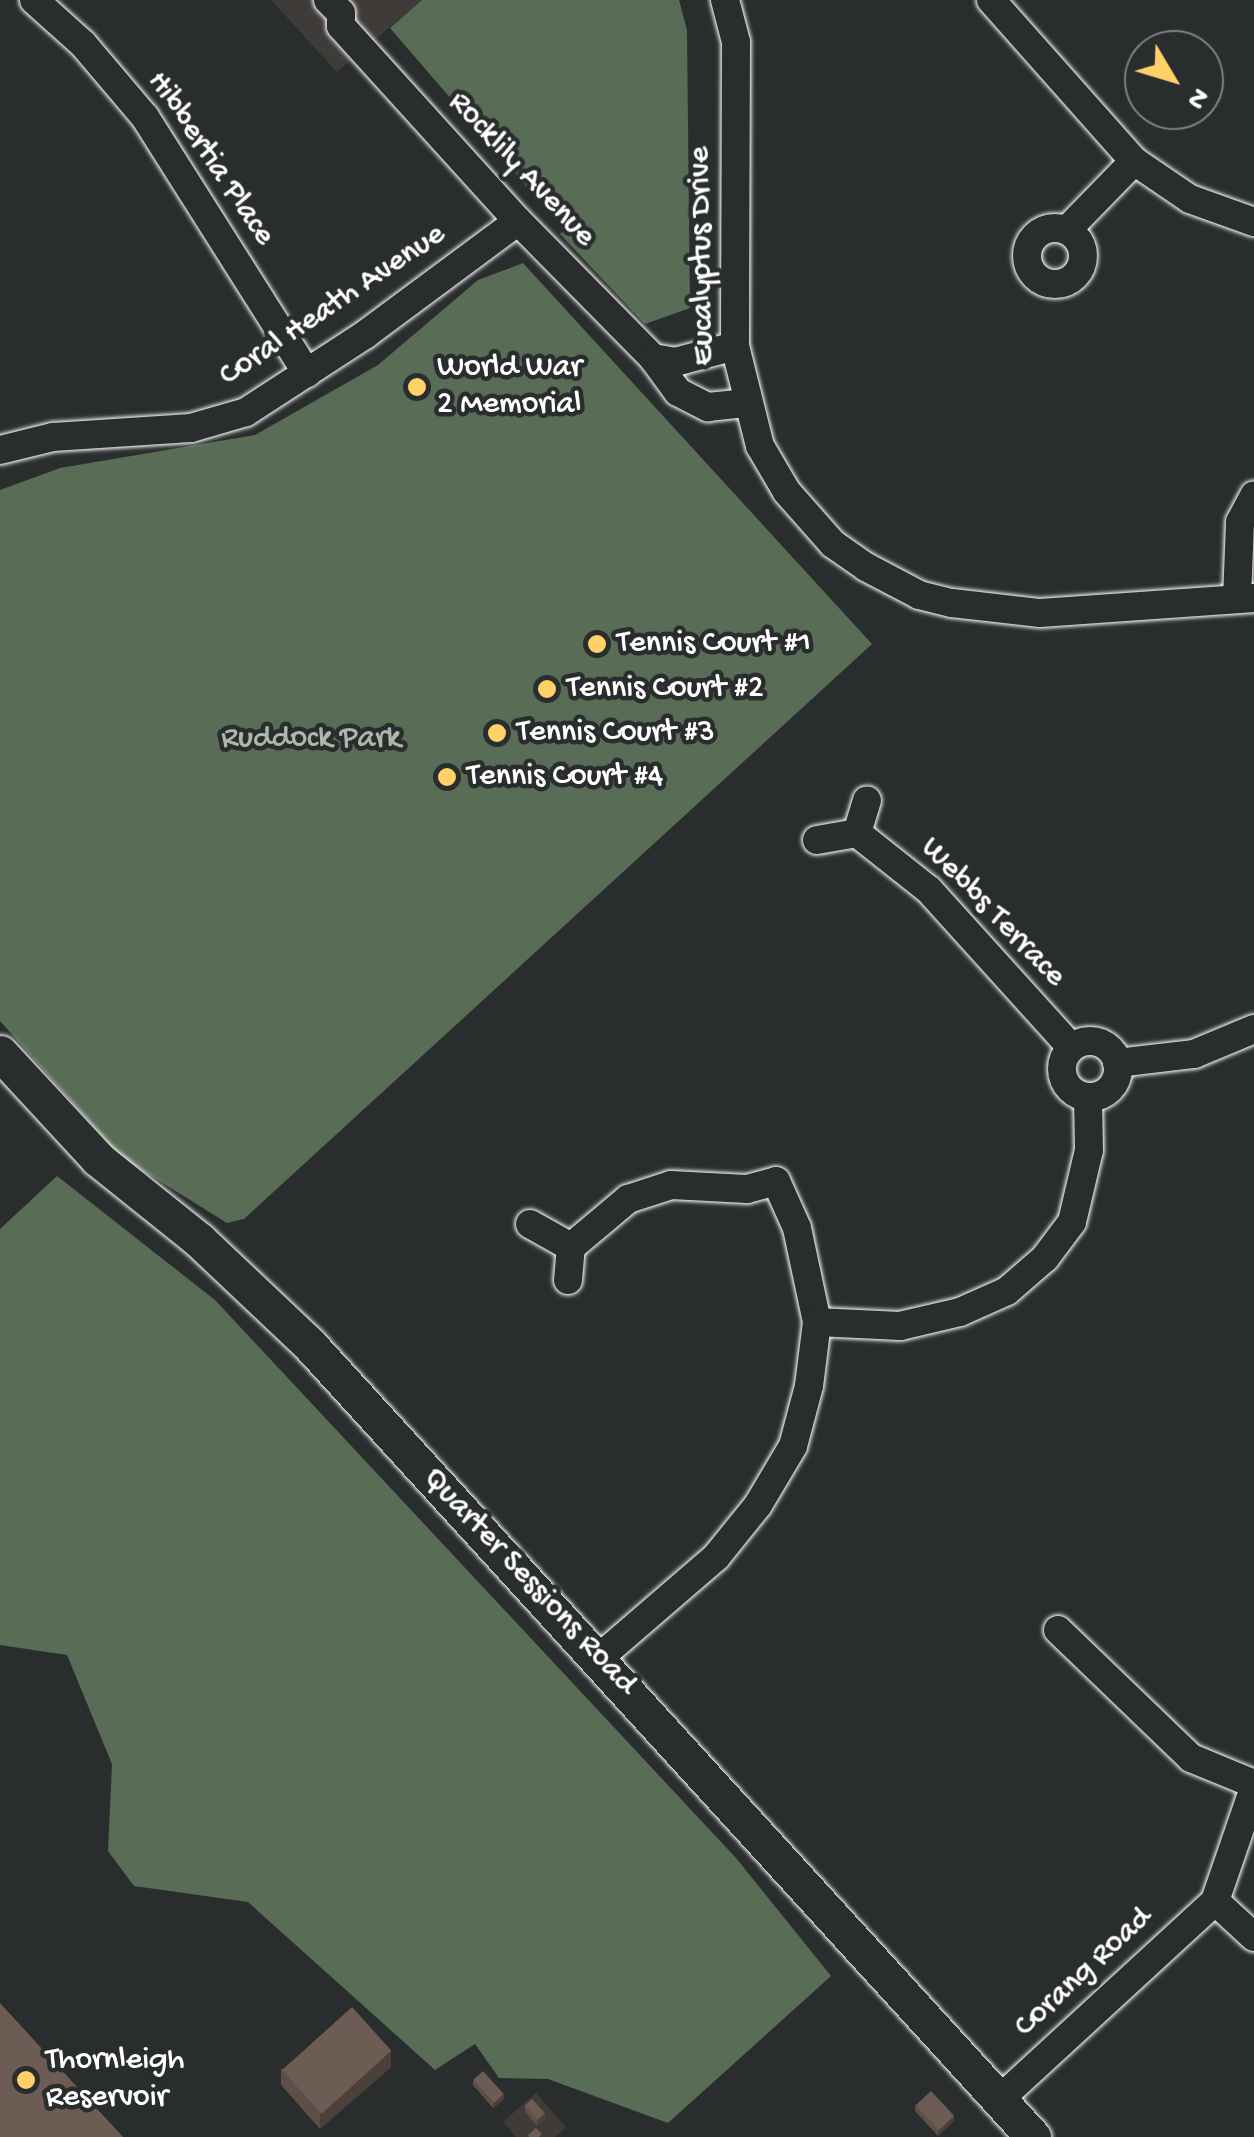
<!DOCTYPE html>
<style>
body{margin:0}
#map{position:relative;width:1254px;height:2137px;overflow:hidden;background:#2a2d2e;font-family:"Gochi Hand",sans-serif}
div>[style]{position:absolute}
.built>*{inset:0;background:#3e3b39}
.green>*{inset:0;background:#586c56}
.roads{filter:drop-shadow(0 0 2px #fff) drop-shadow(0 0 2px #fff)}
.minor>*{height:28px;margin:-14px;padding:0 14px;transform-origin:14px;border-radius:14px;background:#2a2d2e}
.minor>.ring{margin:-14px;padding:0;box-sizing:content-box;background:none;border:28px solid #2a2d2e;border-radius:50%}
.major>*{height:35px;margin:-17.5px;padding:0 17.5px;transform-origin:17.5px;border-radius:17.5px;background:#2a2d2e}
.wall>*{inset:0;background:#5d4f48}
.shaded-wall>*{inset:0;background:#4c403b}
.building>*{inset:0;background:#6c5c54;transform-origin:0 0}
.dots>*{width:28px;height:28px;translate:-50% -50%;box-sizing:border-box;border:5px solid #2a2d2e;border-radius:50%}
span{translate:-50% -50%;white-space:nowrap;text-align:center;line-height:1.15;-webkit-text-stroke:9px #2a2d2e;paint-order:stroke}
.street-label{font-size:32px;color:#fff}
.poi-label{font-size:32px;color:#fff}
.left{translate:0 -50%;text-align:left}
.park-label{font-size:32px;color:#acb6aa}
.north{position:absolute;left:1124px;top:30px;width:100px;height:100px;box-sizing:border-box;background:#2a2d2e;border:2px solid #7f8182;border-radius:50%;rotate:128deg;font-size:28px;font-weight:700;line-height:40px;text-align:center;color:#fff}
.north::after{content:'';display:block;margin:auto;width:35px;height:45px;background:#ffd166;clip-path:polygon(50% 0,100% 100%,50% 72%,0 100%)}
</style>
<div id="map">
<div class="built">
<i style="clip-path:polygon(271px 0,422px 0,337px 72px)"></i>
<i style="clip-path:polygon(536px 2093px,566px 2127px,555px 2137px,516px 2137px,503px 2122px)"></i>
</div>
<div class="green">
<i style="clip-path:polygon(422px 0,679px 0,687px 30px,690px 308px,645px 324px,560px 234px,564px 230px,390px 28px)"></i>
<i style="clip-path:polygon(523px 263px,872px 644px,244px 1219px,227px 1223px,121px 1157px,0 1021px,0 490px,60px 468px,255px 435px,378px 365px,478px 280px)"></i>
<i style="clip-path:polygon(57px 1176px,215px 1300px,736px 1858px,831px 1976px,668px 2123px,548px 2079px,499px 2078px,475px 2044px,435px 2070px,248px 1902px,134px 1886px,108px 1851px,112px 1764px,67px 1655px,0 1645px,0 1229px)"></i>
</div>
<div class="roads">
<div class="minor">
<i style="left:34px;top:0;width:66px;rotate:41.9deg"></i>
<i style="left:83px;top:44px;width:96px;rotate:49.7deg"></i>
<i style="left:145px;top:117px;width:303px;rotate:57.7deg"></i>
<i style="left:328px;top:0;width:18px;rotate:45deg"></i>
<i style="left:341px;top:13px;width:13px;rotate:90deg"></i>
<i style="left:341px;top:26px;width:263px;rotate:47.8deg"></i>
<i style="left:518px;top:221px;width:192px;rotate:45.4deg"></i>
<i style="left:653px;top:358px;width:42px;rotate:53.7deg"></i>
<i style="left:678px;top:392px;width:34px;rotate:27deg"></i>
<i style="left:708px;top:407px;width:37px;rotate:-6deg"></i>
<i style="left:725px;top:0;width:43px;rotate:75.3deg"></i>
<i style="left:736px;top:42px;width:304px;rotate:90.2deg"></i>
<i style="left:735px;top:346px;width:103px;rotate:76deg"></i>
<i style="left:760px;top:446px;width:53px;rotate:59.6deg"></i>
<i style="left:787px;top:492px;width:69px;rotate:48.5deg"></i>
<i style="left:833px;top:544px;width:40px;rotate:34.9deg"></i>
<i style="left:866px;top:567px;width:60px;rotate:27.8deg"></i>
<i style="left:919px;top:595px;width:34px;rotate:14deg"></i>
<i style="left:952px;top:603px;width:89px;rotate:6.5deg"></i>
<i style="left:1040px;top:613px;width:215px;rotate:-4deg"></i>
<i style="left:991px;top:0;width:215px;rotate:48.4deg"></i>
<i style="left:1134px;top:161px;width:68px;rotate:34.2deg"></i>
<i style="left:1190px;top:199px;width:68px;rotate:19.8deg"></i>
<i class="ring" style="left:1027px;top:228px;width:28px;height:28px"></i>
<i style="left:1067px;top:230px;width:96px;rotate:-45.8deg"></i>
<i style="left:653px;top:358px;width:22px;rotate:10deg"></i>
<i style="left:675px;top:362px;width:62px;rotate:-14.9deg"></i>
<i style="left:0;top:450px;width:55px;rotate:-13.8deg"></i>
<i style="left:53px;top:437px;width:138px;rotate:-3.7deg"></i>
<i style="left:191px;top:428px;width:57px;rotate:-16.2deg"></i>
<i style="left:246px;top:412px;width:143px;rotate:-33deg"></i>
<i style="left:366px;top:334px;width:189px;rotate:-36.6deg"></i>
<i style="left:1237px;top:598px;width:76px;rotate:-87.7deg"></i>
<i style="left:1240px;top:522px;width:30px;rotate:-62deg"></i>
<i style="left:857px;top:833px;width:34px;rotate:-73deg"></i>
<i style="left:817px;top:840px;width:41px;rotate:-9.9deg"></i>
<i style="left:857px;top:833px;width:92px;rotate:38.4deg"></i>
<i style="left:929px;top:890px;width:212px;rotate:47.9deg"></i>
<i class="ring" style="left:1062px;top:1041px;width:28px;height:28px"></i>
<i style="left:1117px;top:1063px;width:78px;rotate:-6.7deg"></i>
<i style="left:1194px;top:1054px;width:65px;rotate:-22.6deg"></i>
<i style="left:530px;top:1224px;width:47px;rotate:29.3deg"></i>
<i style="left:568px;top:1280px;width:33px;rotate:-85deg"></i>
<i style="left:571px;top:1247px;width:75px;rotate:-40.1deg"></i>
<i style="left:628px;top:1199px;width:45px;rotate:-18deg"></i>
<i style="left:671px;top:1185px;width:76px;rotate:3deg"></i>
<i style="left:747px;top:1189px;width:30px;rotate:-15deg"></i>
<i style="left:776px;top:1181px;width:51px;rotate:65.9deg"></i>
<i style="left:797px;top:1228px;width:96px;rotate:78deg"></i>
<i style="left:817px;top:1322px;width:64px;rotate:97.1deg"></i>
<i style="left:809px;top:1386px;width:62px;rotate:104.9deg"></i>
<i style="left:793px;top:1446px;width:69px;rotate:120.7deg"></i>
<i style="left:758px;top:1505px;width:67px;rotate:128.9deg"></i>
<i style="left:716px;top:1557px;width:155px;rotate:139.2deg"></i>
<i style="left:817px;top:1322px;width:83px;rotate:2.8deg"></i>
<i style="left:900px;top:1326px;width:62px;rotate:-13.1deg"></i>
<i style="left:960px;top:1312px;width:51px;rotate:-24.1deg"></i>
<i style="left:1007px;top:1291px;width:50px;rotate:-41deg"></i>
<i style="left:1045px;top:1258px;width:45px;rotate:-53.1deg"></i>
<i style="left:1072px;top:1222px;width:74px;rotate:-76.7deg"></i>
<i style="left:1089px;top:1150px;width:52px;rotate:-91.1deg"></i>
<i style="left:1058px;top:1630px;width:185px;rotate:43.9deg"></i>
<i style="left:1191px;top:1758px;width:68px;rotate:22.4deg"></i>
<i style="left:1215px;top:1901px;width:53px;rotate:42.7deg"></i>
<i style="left:1001px;top:2098px;width:291px;rotate:-42.6deg"></i>
<i style="left:1215px;top:1901px;width:120px;rotate:-71deg"></i>
</div>
<div class="major">
<i style="left:0;top:1053px;width:144px;rotate:47.2deg"></i>
<i style="left:98px;top:1159px;width:129px;rotate:38.7deg"></i>
<i style="left:199px;top:1240px;width:151px;rotate:43.4deg"></i>
<i style="left:309px;top:1344px;width:1074px;rotate:47.6deg"></i>
</div>
</div>
<div class="wall">
<i style="clip-path:polygon(391px 2067px,320px 2129px,281px 2085px,281px 2069px)"></i>
<i style="clip-path:polygon(473px 2080px,504px 2099px,493px 2108px,473px 2085px)"></i>
<i style="clip-path:polygon(915px 2105px,954px 2121px,938px 2136px,915px 2111px)"></i>
<i style="clip-path:polygon(525px 2106px,545px 2119px,537px 2126px,525px 2112px)"></i>
</div>
<div class="shaded-wall">
<i style="clip-path:polygon(391px 2051px,391px 2067px,320px 2129px,320px 2113px)"></i>
<i style="clip-path:polygon(504px 2094px,504px 2099px,493px 2108px,493px 2103px)"></i>
<i style="clip-path:polygon(545px 2113px,545px 2119px,537px 2126px,537px 2120px)"></i>
<i style="clip-path:polygon(954px 2116px,954px 2121px,938px 2136px,938px 2130px)"></i>
</div>
<div class="building">
<i style="clip-path:polygon(0 2003px,123px 2137px,0 2137px)"></i>
<i style="left:352px;top:2007px;width:59px;height:94px;rotate:48deg"></i>
<i style="left:483px;top:2071px;width:31px;height:13px;rotate:48deg"></i>
<i style="left:931px;top:2091px;width:34px;height:21px;rotate:47deg"></i>
<i style="left:532px;top:2099px;width:19px;height:10px;rotate:47deg"></i>
<i style="clip-path:polygon(536px 2128px,542px 2134px,539px 2137px,529px 2137px,528px 2135px)"></i>
</div>
<div class="dots">
<i style="left:417px;top:387px;background:#ffd166"></i>
<i style="left:597px;top:644px;background:#ffd166"></i>
<i style="left:547px;top:689px;background:#ffd166"></i>
<i style="left:497px;top:733px;background:#ffd166"></i>
<i style="left:447px;top:777px;background:#ffd166"></i>
<i style="left:26px;top:2080px;background:#ffd166"></i>
</div>
<div class="street-label">
<span style="left:210px;top:159px;rotate:56deg">Hibbertia Place</span>
<span style="left:521px;top:170px;rotate:47deg">Rocklily Avenue</span>
<span style="left:703px;top:256px;rotate:-91deg">Eucalyptus Drive</span>
<span style="left:333px;top:306px;rotate:-34deg">Coral Heath Avenue</span>
<span style="left:992px;top:913px;rotate:46deg">Webbs Terrace</span>
<span style="left:529px;top:1582px;rotate:47deg">Quarter Sessions Road</span>
<span style="left:1084px;top:1973px;rotate:-43deg">Corang Road</span>
</div>
<div class="poi-label">
<span class="left" style="left:437px;top:387px">World War<br>2 Memorial</span>
<span class="left" style="left:617px;top:644px">Tennis Court #1</span>
<span class="left" style="left:567px;top:689px">Tennis Court #2</span>
<span class="left" style="left:517px;top:733px">Tennis Court #3</span>
<span class="left" style="left:467px;top:777px">Tennis Court #4</span>
<span class="left" style="left:46px;top:2080px">Thornleigh<br>Reservoir</span>
</div>
<div class="park-label">
<span style="left:311px;top:739px">Ruddock Park</span>
</div>
<div class="north">N</div>
</div>
